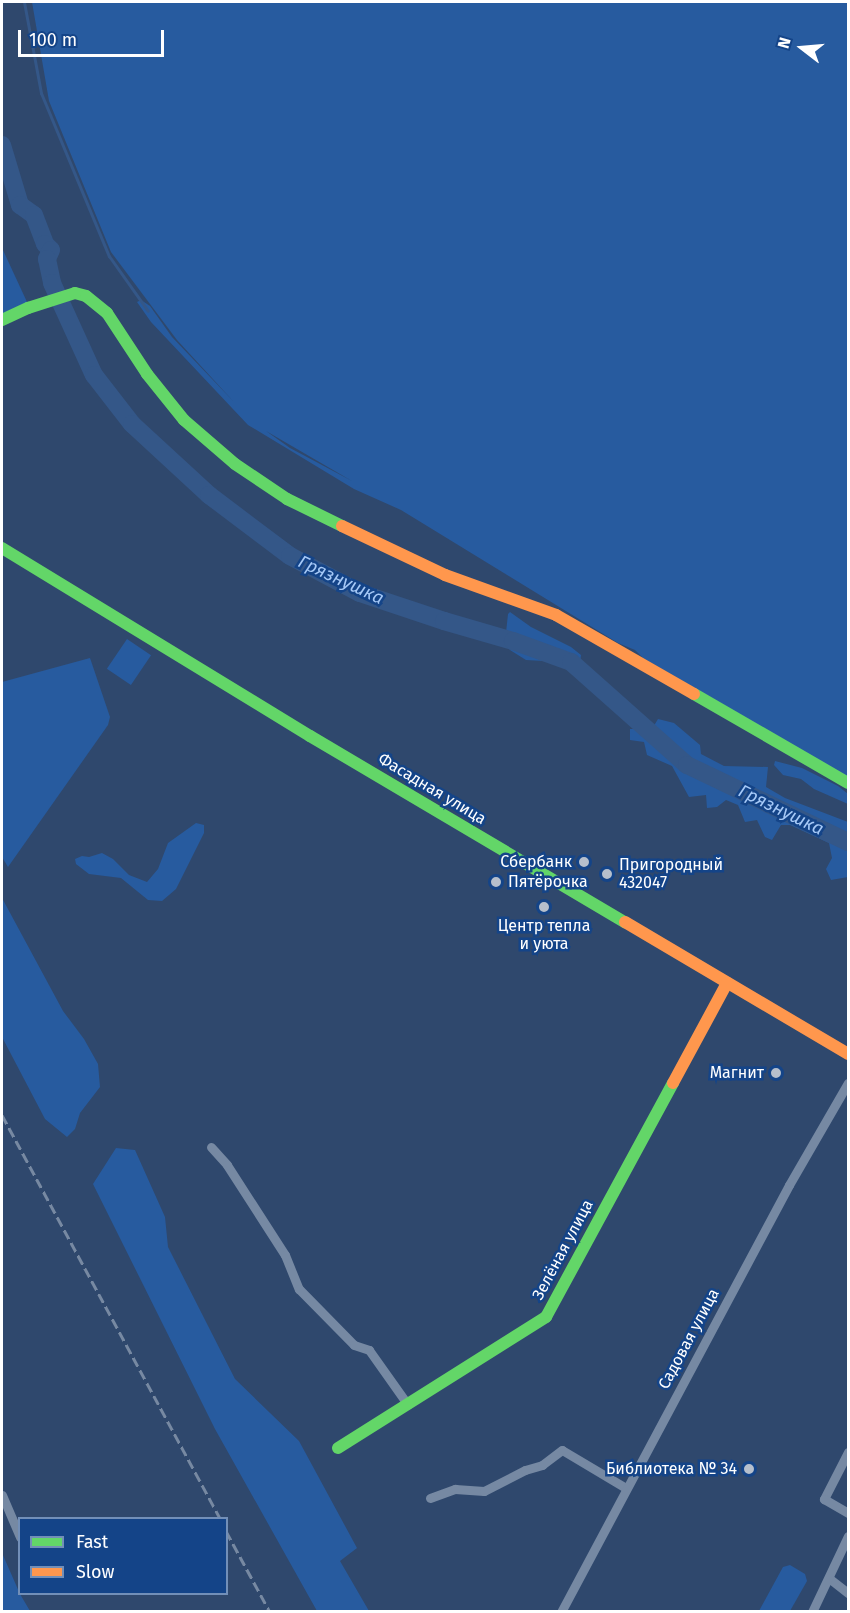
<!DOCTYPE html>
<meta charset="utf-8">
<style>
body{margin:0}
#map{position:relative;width:850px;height:1613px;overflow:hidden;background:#2f486d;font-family:"Fira Sans",sans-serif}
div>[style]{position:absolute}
.green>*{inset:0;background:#275b9f;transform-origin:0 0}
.stream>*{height:3px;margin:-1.5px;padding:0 1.5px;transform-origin:1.5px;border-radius:1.5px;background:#345788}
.river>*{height:18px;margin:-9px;padding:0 9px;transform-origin:9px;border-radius:9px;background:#345788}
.street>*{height:9px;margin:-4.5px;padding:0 4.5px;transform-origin:4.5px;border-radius:4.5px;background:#7689a3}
.fast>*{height:12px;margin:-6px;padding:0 6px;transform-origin:6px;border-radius:6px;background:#63d668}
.slow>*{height:12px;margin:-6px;padding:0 6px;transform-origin:6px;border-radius:6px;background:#ff974d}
.rail>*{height:3px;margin-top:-1.5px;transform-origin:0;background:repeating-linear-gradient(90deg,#7789a2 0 10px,transparent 0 14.5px)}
.dots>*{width:16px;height:16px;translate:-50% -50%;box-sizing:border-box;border:3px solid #144488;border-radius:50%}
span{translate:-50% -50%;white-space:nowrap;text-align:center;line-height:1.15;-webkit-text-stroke:5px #144488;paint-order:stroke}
.street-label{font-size:16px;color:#fff}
.poi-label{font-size:16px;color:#fff}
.right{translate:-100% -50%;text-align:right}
.left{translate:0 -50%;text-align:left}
.water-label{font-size:18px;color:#a6c9f7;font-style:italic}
.frame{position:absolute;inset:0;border:3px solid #fff;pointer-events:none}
.legend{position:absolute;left:18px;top:1517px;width:210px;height:78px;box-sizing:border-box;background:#144488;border:2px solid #728fb8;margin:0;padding:8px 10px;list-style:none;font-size:18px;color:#fff}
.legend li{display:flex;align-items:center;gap:12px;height:30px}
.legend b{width:30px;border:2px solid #728fb8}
.north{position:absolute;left:772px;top:18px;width:60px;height:60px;-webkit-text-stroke:4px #144488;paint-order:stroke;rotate:286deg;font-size:16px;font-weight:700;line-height:24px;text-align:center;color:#fff}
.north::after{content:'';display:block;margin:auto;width:21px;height:27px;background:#fff;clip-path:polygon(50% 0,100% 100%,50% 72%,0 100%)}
.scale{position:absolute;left:18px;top:30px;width:146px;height:27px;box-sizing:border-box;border:3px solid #fff;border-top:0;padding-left:8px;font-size:18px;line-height:21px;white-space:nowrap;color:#fff;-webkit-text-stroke:4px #144488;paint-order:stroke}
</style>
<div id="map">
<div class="green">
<i style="clip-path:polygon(evenodd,32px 2px,848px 2px,848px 777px,643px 658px,635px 650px,618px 643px,401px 510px,354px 489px,248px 425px,151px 322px,137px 302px,141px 300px,150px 306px,172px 337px,234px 402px,177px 340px,111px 252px,49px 101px,32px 2px,266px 431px,352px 481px,290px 448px,266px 431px)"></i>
<i style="clip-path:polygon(2px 248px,27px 302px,2px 314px)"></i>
<i style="clip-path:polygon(510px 612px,531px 627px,571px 647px,581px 655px,580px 663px,526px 660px,510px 650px,505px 642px,508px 614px)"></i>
<i style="left:127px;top:639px;width:29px;height:36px;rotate:34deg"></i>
<i style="clip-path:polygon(90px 658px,110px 717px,108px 725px,8px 867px,2px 857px,2px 682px)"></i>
<i style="clip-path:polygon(658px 719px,674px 723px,700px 745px,701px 754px,724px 766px,768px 767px,766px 787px,785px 798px,848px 822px,848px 877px,831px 880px,826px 869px,832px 858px,829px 843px,790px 825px,781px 825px,772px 840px,765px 837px,757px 820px,745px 822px,738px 805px,726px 800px,717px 807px,707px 808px,706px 795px,689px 797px,672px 766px,647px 755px,644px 742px,630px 740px,630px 729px,652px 729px)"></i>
<i style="clip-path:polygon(775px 761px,802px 768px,838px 786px,848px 794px,848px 804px,814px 789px,801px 779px,783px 775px,774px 765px)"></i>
<i style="clip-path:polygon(196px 823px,204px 825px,204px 833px,176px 889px,162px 901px,148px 900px,121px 878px,89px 874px,76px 864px,75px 859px,82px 856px,89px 857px,102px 853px,113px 859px,129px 875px,147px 882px,158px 869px,168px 843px)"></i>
<i style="clip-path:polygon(2px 898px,63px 1011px,84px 1039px,98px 1064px,100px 1087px,80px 1113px,75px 1129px,67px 1137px,45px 1119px,2px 1037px)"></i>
<i style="clip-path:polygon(116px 1148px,135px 1150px,165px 1217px,168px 1247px,235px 1379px,299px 1441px,357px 1548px,340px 1561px,369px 1611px,317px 1611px,215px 1429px,93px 1184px)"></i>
<i style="clip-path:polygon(2px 1553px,20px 1594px,30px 1611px,2px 1611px)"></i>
<i style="clip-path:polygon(790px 1565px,805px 1574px,807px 1581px,790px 1611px,759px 1611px,783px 1567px)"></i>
</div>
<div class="stream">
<i style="left:24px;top:2px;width:93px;rotate:79.4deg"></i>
<i style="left:41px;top:93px;width:177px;rotate:67.4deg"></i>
<i style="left:109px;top:256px;width:67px;rotate:54.7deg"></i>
</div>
<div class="river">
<i style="left:2px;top:145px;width:63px;rotate:73.3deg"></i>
<i style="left:20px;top:205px;width:17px;rotate:36deg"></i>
<i style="left:34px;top:215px;width:31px;rotate:69deg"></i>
<i style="left:45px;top:244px;width:8px;rotate:45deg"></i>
<i style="left:51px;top:250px;width:10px;rotate:114deg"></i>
<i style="left:47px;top:259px;width:25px;rotate:78deg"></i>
<i style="left:52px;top:283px;width:101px;rotate:65.5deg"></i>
<i style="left:94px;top:375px;width:62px;rotate:52.2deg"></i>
<i style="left:132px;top:424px;width:105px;rotate:42.7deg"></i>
<i style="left:209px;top:495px;width:101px;rotate:37deg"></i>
<i style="left:290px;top:556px;width:79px;rotate:27.9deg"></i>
<i style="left:360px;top:593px;width:89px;rotate:18.4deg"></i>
<i style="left:444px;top:621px;width:72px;rotate:16.2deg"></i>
<i style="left:513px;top:641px;width:62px;rotate:19.9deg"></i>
<i style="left:571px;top:662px;width:155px;rotate:41.6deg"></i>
<i style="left:687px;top:765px;width:178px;rotate:25.6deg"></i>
</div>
<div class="street">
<i style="left:211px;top:1147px;width:24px;rotate:48deg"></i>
<i style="left:227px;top:1165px;width:107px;rotate:57.2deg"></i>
<i style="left:285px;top:1255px;width:37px;rotate:68deg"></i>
<i style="left:299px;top:1289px;width:78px;rotate:45.5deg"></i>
<i style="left:354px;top:1345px;width:16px;rotate:18deg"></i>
<i style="left:369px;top:1350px;width:67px;rotate:54.7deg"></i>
<i style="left:848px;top:1452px;width:53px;rotate:117.1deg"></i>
<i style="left:824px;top:1499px;width:28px;rotate:30deg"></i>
<i style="left:2px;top:1495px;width:46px;rotate:66.8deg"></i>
<i style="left:430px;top:1498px;width:27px;rotate:-20deg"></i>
<i style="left:455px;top:1489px;width:29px;rotate:4deg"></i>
<i style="left:484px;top:1491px;width:46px;rotate:-27.1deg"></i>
<i style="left:525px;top:1470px;width:18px;rotate:-16deg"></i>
<i style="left:542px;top:1465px;width:25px;rotate:-37deg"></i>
<i style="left:562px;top:1450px;width:74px;rotate:30.7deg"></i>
<i style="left:830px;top:1579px;width:23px;rotate:38deg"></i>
<i style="left:561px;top:1612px;width:484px;rotate:-61.9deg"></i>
<i style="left:789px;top:1185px;width:118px;rotate:-60deg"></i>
<i style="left:812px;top:1612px;width:84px;rotate:-64.7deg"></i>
</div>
<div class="fast">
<i style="left:2px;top:320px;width:29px;rotate:-25deg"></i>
<i style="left:28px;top:308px;width:49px;rotate:-17.7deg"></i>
<i style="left:75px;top:293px;width:11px;rotate:15deg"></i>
<i style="left:86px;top:296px;width:27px;rotate:39deg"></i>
<i style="left:107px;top:313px;width:73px;rotate:56.7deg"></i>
<i style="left:147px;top:374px;width:59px;rotate:51.2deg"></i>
<i style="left:184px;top:420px;width:67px;rotate:40.8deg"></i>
<i style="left:235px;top:464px;width:63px;rotate:33.9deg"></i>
<i style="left:287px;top:499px;width:61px;rotate:26.1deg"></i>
<i style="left:2px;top:548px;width:361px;rotate:31.4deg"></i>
<i style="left:310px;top:736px;width:366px;rotate:30.6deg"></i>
<i style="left:694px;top:694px;width:178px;rotate:30deg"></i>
<i style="left:338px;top:1448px;width:246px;rotate:-32.2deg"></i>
<i style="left:546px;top:1317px;width:266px;rotate:-61.5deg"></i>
</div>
<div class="slow">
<i style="left:342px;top:526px;width:114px;rotate:25.4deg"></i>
<i style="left:445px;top:575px;width:118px;rotate:19.8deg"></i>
<i style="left:556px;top:615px;width:159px;rotate:29.8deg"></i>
<i style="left:625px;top:922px;width:259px;rotate:30.6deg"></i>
<i style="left:673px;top:1083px;width:114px;rotate:-61.6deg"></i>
</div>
<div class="rail">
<i style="left:2px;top:1115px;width:458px;rotate:61.6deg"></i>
<i style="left:226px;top:1531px;width:92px;rotate:61.5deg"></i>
</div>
<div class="dots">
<i style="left:584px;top:862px;background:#b6bfcc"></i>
<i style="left:607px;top:874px;background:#b6bfcc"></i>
<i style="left:496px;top:882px;background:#b6bfcc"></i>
<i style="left:544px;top:907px;background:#b6bfcc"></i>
<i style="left:776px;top:1073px;background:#b6bfcc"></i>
<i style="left:749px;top:1469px;background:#b6bfcc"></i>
</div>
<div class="street-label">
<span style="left:432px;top:789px;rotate:31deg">Фасадная улица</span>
<span style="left:563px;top:1250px;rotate:-62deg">Зелёная улица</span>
<span style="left:689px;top:1339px;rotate:-62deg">Садовая улица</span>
</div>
<div class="poi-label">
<span class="right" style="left:572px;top:862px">Сбербанк</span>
<span class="left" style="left:619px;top:874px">Пригородный<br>432047</span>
<span class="left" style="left:508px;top:882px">Пятёрочка</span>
<span style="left:544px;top:935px">Центр тепла<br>и уюта</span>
<span class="right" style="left:764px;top:1073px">Магнит</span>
<span class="right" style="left:737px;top:1469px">Библиотека № 34</span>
</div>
<div class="water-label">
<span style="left:341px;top:580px;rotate:25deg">Грязнушка</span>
<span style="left:781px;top:810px;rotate:26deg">Грязнушка</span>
</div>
<div class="frame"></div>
<ul class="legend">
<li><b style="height:8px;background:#63d668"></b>Fast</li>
<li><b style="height:8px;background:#ff974d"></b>Slow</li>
</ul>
<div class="north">N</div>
<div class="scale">100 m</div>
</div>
